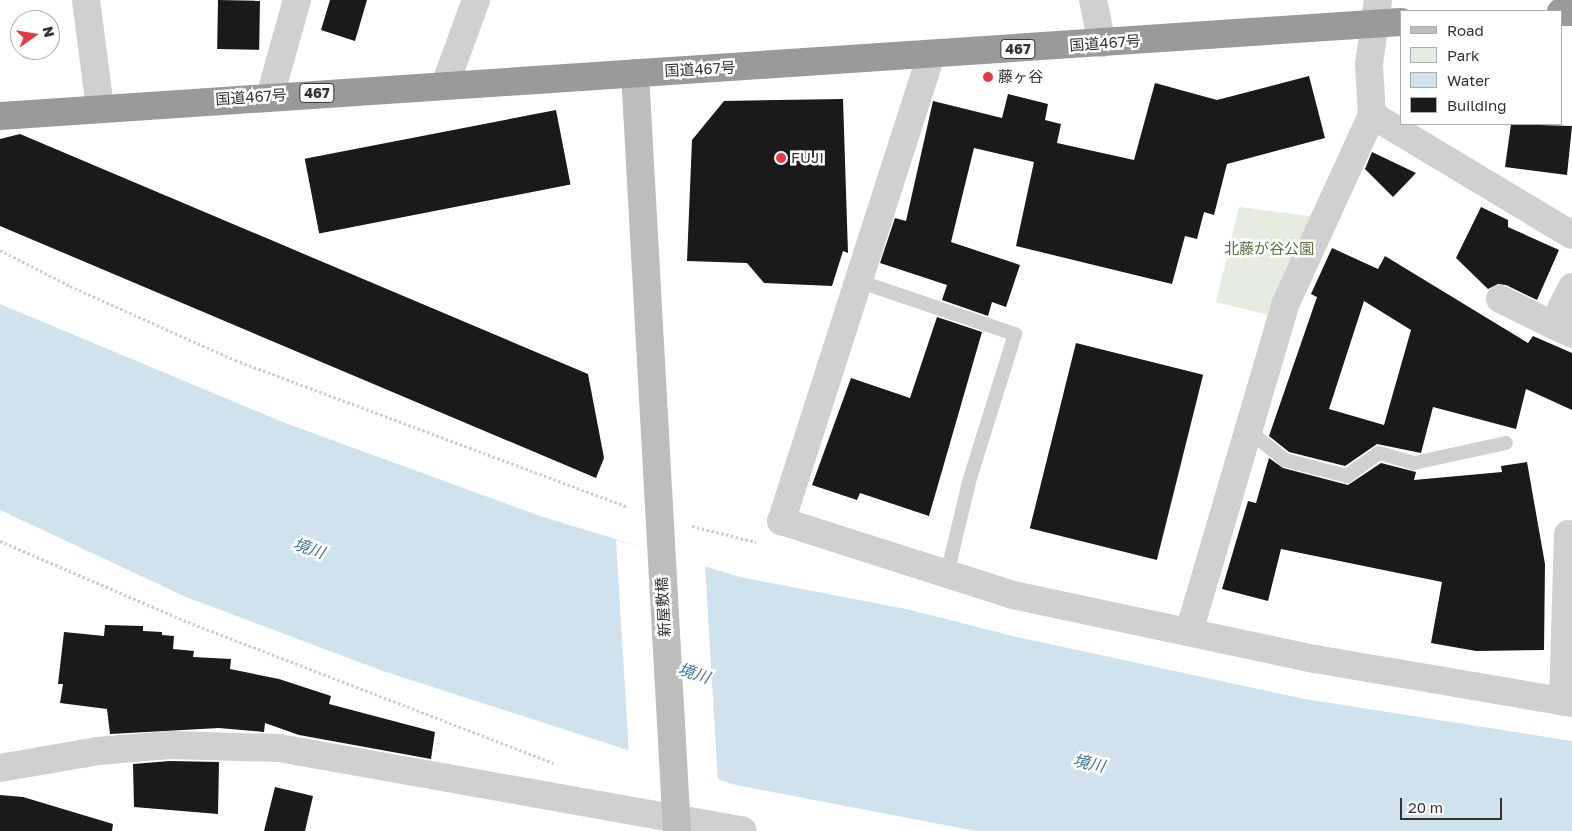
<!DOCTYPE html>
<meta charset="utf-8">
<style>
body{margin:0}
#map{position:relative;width:1572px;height:831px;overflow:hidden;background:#fff;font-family:"Golos Text","Noto Sans JP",sans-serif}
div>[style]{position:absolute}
.green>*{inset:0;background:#e6ecdf}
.water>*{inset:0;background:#cfe2ee}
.pier>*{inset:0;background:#fff}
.building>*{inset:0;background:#1a1a1a;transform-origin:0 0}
.path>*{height:3px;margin-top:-1.5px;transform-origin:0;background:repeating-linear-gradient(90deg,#cdcdcd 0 2.5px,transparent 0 5px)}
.lane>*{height:14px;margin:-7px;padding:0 7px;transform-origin:7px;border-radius:7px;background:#d0d0d0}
.street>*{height:28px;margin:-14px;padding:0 14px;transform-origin:14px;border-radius:14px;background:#d0d0d0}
.secondary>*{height:28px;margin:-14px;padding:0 14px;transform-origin:14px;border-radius:14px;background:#bdbdbd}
.highway>*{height:28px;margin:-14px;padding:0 14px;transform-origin:14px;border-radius:14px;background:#9a9a9a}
.dots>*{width:14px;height:14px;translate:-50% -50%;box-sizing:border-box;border:2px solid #fff;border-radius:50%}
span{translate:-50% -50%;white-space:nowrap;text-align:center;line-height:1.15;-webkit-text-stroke:5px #fff;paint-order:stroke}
.shield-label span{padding:1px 4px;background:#fff;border:1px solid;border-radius:4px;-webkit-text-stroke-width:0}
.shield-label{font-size:14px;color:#333;font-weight:700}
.street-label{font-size:15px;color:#333}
.poi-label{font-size:15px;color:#333}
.left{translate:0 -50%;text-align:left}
.park-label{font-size:15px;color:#56703f}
.water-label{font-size:16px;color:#3f7597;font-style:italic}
.legend{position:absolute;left:1400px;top:10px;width:162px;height:115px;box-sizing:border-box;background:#fff;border:1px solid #adadad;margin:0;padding:6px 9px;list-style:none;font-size:15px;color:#333}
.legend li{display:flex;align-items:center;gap:10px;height:25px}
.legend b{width:25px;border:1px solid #adadad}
.north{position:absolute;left:10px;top:10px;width:50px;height:50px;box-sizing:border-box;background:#fff;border:1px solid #adadad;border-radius:50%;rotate:77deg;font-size:14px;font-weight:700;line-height:20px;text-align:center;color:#333}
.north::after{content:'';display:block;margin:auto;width:18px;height:22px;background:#e63946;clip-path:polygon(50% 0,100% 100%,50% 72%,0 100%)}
.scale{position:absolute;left:1400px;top:798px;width:102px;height:22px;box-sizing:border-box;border:2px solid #333;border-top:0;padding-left:6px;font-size:15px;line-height:18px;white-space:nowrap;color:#333;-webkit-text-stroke:4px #fff;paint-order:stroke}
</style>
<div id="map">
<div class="green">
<i style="clip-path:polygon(1239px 207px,1324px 218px,1281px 318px,1216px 302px)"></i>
</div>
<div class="water">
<i style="clip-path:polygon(0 304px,285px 423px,540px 516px,740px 577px,906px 609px,1017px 637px,1305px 699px,1572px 741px,1572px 831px,976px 831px,736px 785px,383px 671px,186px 597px,0 510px)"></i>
</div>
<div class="pier">
<i style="clip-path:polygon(616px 540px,705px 564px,718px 782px,629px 754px)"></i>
</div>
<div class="building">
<i style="left:218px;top:0;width:42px;height:49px;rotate:1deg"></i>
<i style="clip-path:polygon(330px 0,367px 0,355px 41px,321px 30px)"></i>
<i style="clip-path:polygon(1309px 76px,1325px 138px,1227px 164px,1214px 215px,1204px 212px,1197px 239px,1185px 236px,1172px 284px,1016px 246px,1034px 162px,974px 148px,951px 242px,1020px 265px,1006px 307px,992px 302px,988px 316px,942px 300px,947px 285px,880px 263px,895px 218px,906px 221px,933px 101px,1002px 118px,1008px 94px,1048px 104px,1045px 120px,1061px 124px,1057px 143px,1134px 160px,1155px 83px,1217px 100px)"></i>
<i style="clip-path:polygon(843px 99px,848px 253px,843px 251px,832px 286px,764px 283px,747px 263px,687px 261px,692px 140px,724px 101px)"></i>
<i style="left:556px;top:110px;width:76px;height:256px;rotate:79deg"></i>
<i style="clip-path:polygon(1511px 124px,1572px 126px,1567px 175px,1505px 167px)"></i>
<i style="clip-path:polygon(20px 134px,588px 374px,604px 458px,596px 478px,0 226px,0 139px)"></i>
<i style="clip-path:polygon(1372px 152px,1416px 173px,1393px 197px,1365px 169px)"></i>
<i style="clip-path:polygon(1481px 207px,1508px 220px,1508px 227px,1559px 250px,1537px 300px,1506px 285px,1498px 284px,1488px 289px,1456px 258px)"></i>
<i style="clip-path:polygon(evenodd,1332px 248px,1378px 269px,1385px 256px,1528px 343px,1533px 336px,1572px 353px,1572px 410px,1526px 389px,1516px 429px,1433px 407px,1421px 453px,1377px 444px,1345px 466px,1289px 452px,1269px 436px,1317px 297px,1311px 294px,1332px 248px,1364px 301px,1411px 330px,1384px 425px,1329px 409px,1364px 301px)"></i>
<i style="clip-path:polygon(937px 317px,982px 332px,929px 516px,860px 493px,857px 500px,812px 485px,851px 378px,910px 398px)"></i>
<i style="left:1076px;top:343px;width:131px;height:191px;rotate:14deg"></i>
<i style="clip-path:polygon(1269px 458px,1283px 468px,1348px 485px,1381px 463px,1416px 472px,1414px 480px,1502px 472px,1501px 466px,1527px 462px,1545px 564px,1544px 650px,1476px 651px,1431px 643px,1442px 582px,1281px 549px,1268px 601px,1222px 589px,1248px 501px,1256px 503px)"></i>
<i style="clip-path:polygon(105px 625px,143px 626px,143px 631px,162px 632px,162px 635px,174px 636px,173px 649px,194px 651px,193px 657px,231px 659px,230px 669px,279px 679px,331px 696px,329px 704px,435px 732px,431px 759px,299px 735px,265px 723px,264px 732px,219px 728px,110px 734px,107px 709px,60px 703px,63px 684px,58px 684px,64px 632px,104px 636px)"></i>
<i style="clip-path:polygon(170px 761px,219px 762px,218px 814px,134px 807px,133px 764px)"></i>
<i style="clip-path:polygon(275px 787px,313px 796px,305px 831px,264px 831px)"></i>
<i style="clip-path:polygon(0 795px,23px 797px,113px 824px,112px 831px,0 831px)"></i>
</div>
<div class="path">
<i style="left:0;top:250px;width:79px;rotate:27.2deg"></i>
<i style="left:70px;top:286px;width:181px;rotate:24.2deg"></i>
<i style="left:235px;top:360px;width:420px;rotate:20.5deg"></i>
<i style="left:692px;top:526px;width:66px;rotate:14deg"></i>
<i style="left:0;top:541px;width:205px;rotate:23.3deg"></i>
<i style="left:188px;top:622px;width:392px;rotate:21.1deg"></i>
</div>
<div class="lane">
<i style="left:861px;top:282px;width:163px;rotate:18.7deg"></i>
<i style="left:1015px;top:334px;width:155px;rotate:107.3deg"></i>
<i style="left:969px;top:482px;width:95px;rotate:103.4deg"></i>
<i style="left:1248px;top:430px;width:48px;rotate:39deg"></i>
<i style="left:1285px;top:460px;width:64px;rotate:14.5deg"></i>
<i style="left:1347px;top:476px;width:39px;rotate:-36deg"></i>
<i style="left:1379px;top:453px;width:36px;rotate:16deg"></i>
<i style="left:1414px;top:463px;width:94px;rotate:-12.3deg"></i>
</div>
<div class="street">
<i style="left:86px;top:0;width:109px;rotate:82.6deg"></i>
<i style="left:1093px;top:0;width:44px;rotate:78.2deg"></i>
<i style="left:931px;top:55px;width:490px;rotate:107.8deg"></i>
<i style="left:781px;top:521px;width:244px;rotate:17.7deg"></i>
<i style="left:1013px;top:595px;width:309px;rotate:12deg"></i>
<i style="left:1315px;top:659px;width:261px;rotate:9.7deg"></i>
<i style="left:445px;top:85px;width:90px;rotate:-70deg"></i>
<i style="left:270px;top:96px;width:100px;rotate:-74.3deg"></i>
<i style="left:1372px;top:115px;width:233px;rotate:31deg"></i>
<i style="left:1572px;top:287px;width:42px;rotate:116.6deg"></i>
<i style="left:1553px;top:325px;width:21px;rotate:25deg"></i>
<i style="left:1500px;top:299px;width:59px;rotate:26.1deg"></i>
<i style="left:1189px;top:632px;width:341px;rotate:-73.6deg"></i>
<i style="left:1285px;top:305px;width:209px;rotate:-65.4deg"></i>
<i style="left:1372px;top:115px;width:51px;rotate:-93.4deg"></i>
<i style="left:1369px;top:64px;width:65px;rotate:-82deg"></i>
<i style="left:1563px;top:702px;width:168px;rotate:-88.3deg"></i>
<i style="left:0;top:768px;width:99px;rotate:-9.8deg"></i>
<i style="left:98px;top:751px;width:72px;rotate:-4.8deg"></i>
<i style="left:170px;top:745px;width:109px;rotate:1.6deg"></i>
<i style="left:279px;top:748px;width:471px;rotate:10.1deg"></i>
</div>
<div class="secondary">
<i style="left:635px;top:73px;width:759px;rotate:86.83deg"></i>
</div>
<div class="highway">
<i style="left:1561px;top:12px;width:11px"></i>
<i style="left:0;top:116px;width:1404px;rotate:-3.84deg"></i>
</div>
<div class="dots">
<i style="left:988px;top:77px;background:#e63946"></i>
<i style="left:781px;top:158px;background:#e63946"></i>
</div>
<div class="shield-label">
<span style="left:1018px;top:49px">467</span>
<span style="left:317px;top:93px">467</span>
</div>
<div class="street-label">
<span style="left:1105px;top:43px;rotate:-4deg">国道467号</span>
<span style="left:700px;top:69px;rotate:-3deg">国道467号</span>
<span style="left:251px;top:97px;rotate:-4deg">国道467号</span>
<span style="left:663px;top:607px;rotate:-93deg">新屋敷橋</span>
</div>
<div class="poi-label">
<span class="left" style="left:998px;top:77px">藤ヶ谷</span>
<span class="left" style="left:791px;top:158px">FUJI</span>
</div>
<div class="park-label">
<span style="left:1269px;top:249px">北藤が谷公園</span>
</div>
<div class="water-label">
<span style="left:309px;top:548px;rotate:19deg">境川</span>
<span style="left:694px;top:673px;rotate:18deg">境川</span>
<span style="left:1089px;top:763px;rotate:12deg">境川</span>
</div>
<ul class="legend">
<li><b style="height:6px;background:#bdbdbd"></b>Road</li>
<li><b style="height:14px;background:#e6ecdf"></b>Park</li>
<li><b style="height:14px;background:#cfe2ee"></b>Water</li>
<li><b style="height:14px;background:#1a1a1a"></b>Building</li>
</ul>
<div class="north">N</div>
<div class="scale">20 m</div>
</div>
